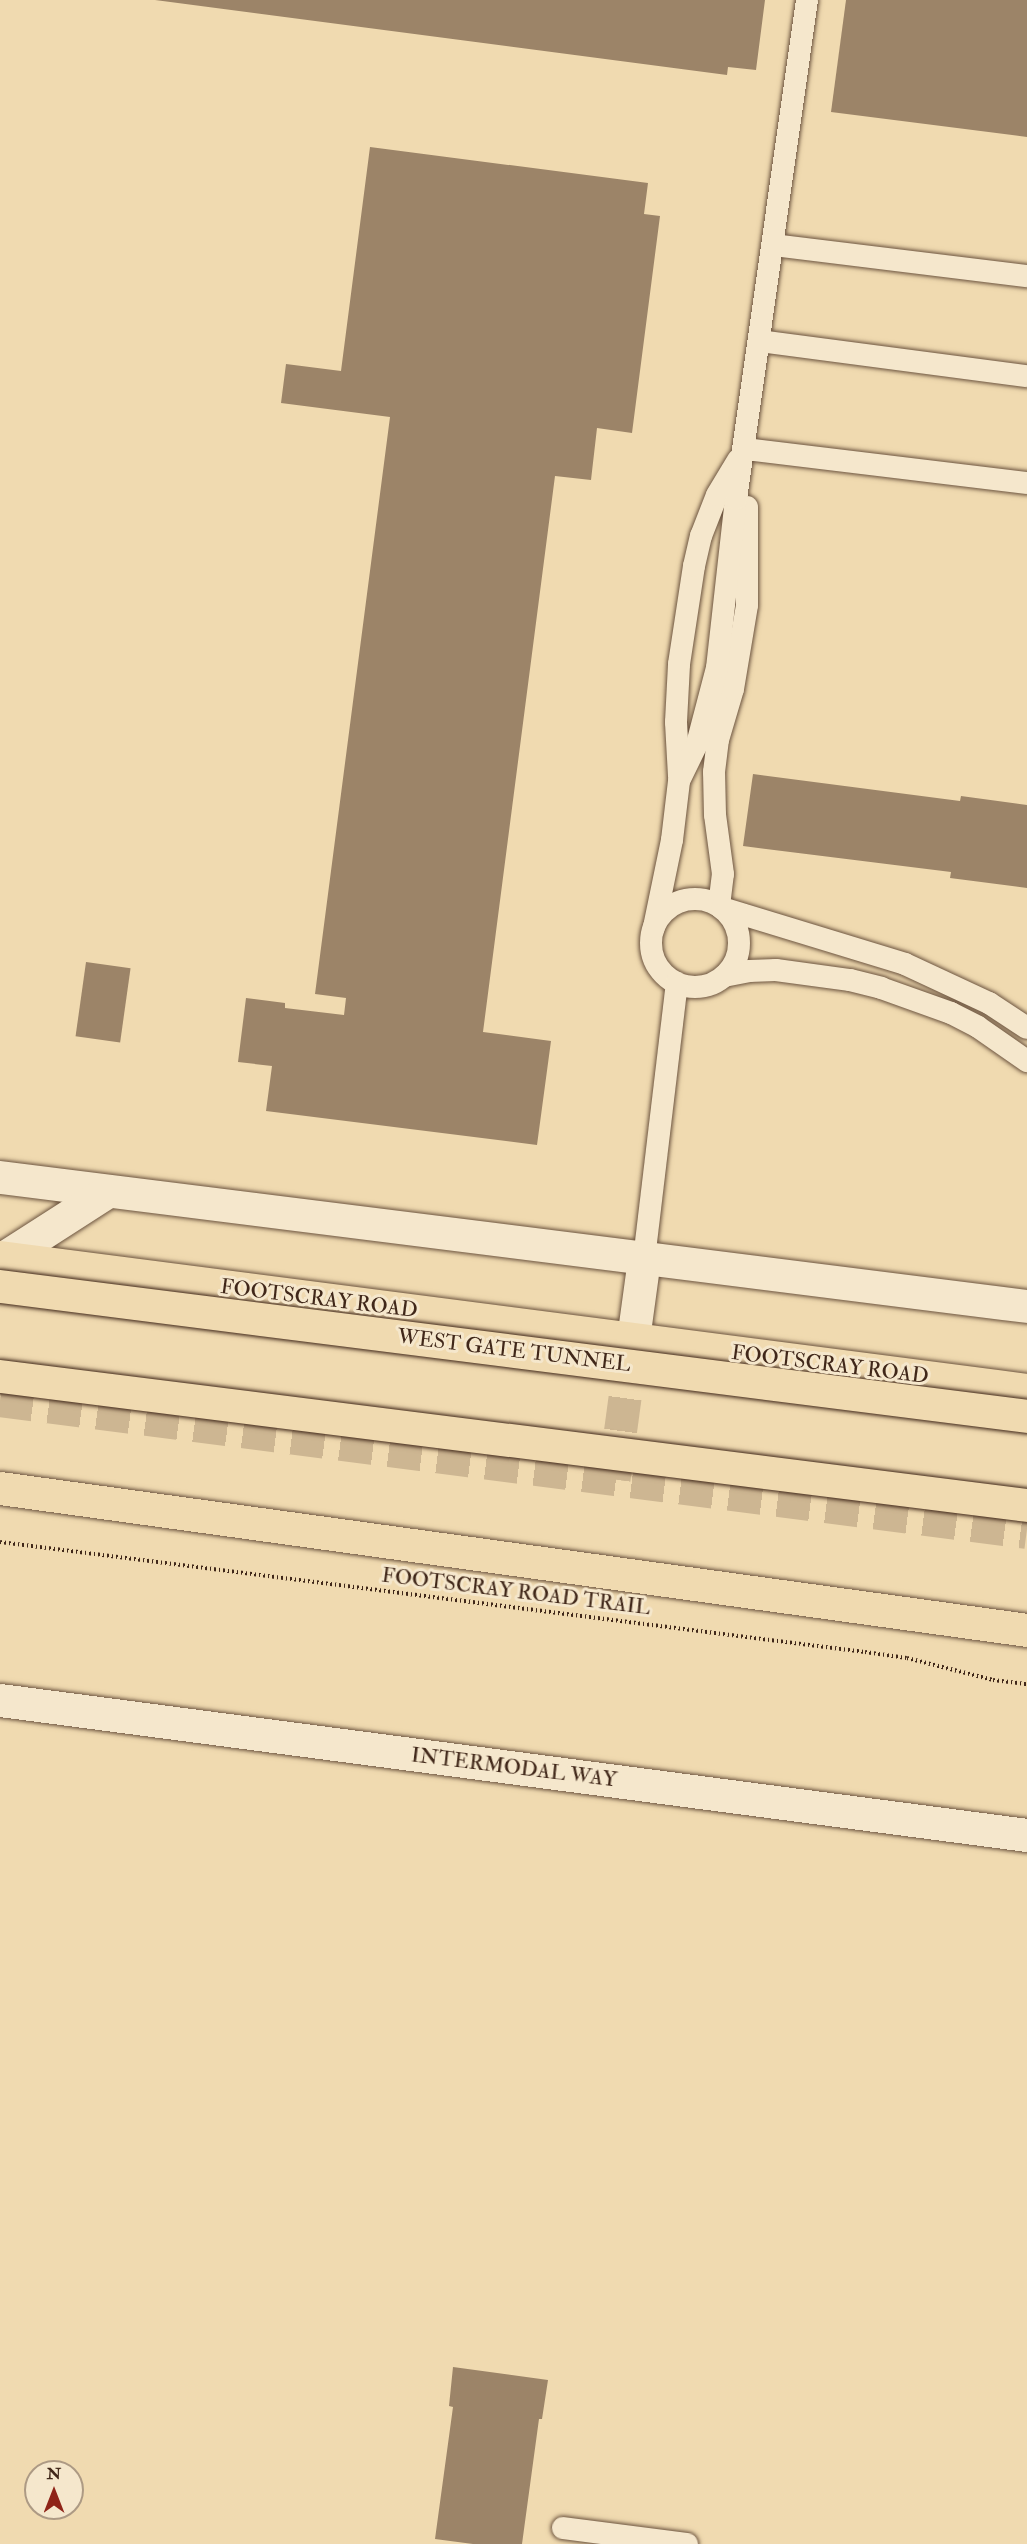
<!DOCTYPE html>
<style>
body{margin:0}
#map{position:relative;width:1027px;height:2544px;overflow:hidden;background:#f0dab0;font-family:"IM FELL Double Pica",serif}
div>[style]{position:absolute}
.building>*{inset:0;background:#9c8468;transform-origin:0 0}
.minor-tunnel>*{height:33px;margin-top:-16.5px;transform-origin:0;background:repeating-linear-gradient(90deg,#cdb692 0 33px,transparent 0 49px)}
.primary-tunnel>*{height:33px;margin-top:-16.5px;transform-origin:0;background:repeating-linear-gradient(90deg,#cdb692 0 33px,transparent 0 49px)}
.path>*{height:4px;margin-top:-2px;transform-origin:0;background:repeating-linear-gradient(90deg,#402719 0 1.5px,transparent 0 4.5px)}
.roads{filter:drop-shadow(0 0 2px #6c543f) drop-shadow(0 0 2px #6c543f)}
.service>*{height:22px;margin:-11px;padding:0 11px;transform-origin:11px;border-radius:11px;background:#f5e7cc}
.service>.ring{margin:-11px;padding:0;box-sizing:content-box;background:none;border:22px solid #f5e7cc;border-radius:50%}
.minor>*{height:33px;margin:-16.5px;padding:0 16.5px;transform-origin:16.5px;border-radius:16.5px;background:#f5e7cc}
.tertiary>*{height:33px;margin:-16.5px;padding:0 16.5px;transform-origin:16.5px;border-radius:16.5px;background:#f5e7cc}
.primary>*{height:33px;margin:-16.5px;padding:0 16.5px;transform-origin:16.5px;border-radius:16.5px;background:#f0dab0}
.motorway>*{height:33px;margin:-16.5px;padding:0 16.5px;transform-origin:16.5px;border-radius:16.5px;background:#f0dab0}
.bridges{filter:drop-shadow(0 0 2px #402719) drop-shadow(0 0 2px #402719)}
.motorway-bridge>*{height:33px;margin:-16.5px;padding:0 16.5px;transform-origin:16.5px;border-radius:16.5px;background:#f0dab0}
span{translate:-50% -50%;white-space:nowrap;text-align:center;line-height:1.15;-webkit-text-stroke:6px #f5e7cc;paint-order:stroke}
.street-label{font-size:21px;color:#402719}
.north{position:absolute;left:24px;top:2460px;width:60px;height:60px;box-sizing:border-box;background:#f5e7cc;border:2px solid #ad9a84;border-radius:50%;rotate:0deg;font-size:16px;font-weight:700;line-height:24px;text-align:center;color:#402719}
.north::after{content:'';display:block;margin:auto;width:21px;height:27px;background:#8f2418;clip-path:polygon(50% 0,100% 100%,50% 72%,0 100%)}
</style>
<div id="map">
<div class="building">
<i style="clip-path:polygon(155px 0,765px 0,756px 70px,728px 67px,727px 75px)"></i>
<i style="clip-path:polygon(846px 0,1027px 0,1027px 137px,831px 112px)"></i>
<i style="clip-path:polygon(370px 147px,648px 183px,644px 214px,660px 216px,632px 433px,597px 428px,591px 480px,555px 476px,483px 1032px,551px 1041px,537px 1145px,266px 1111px,272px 1066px,238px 1062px,246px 998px,285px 1003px,285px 1008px,344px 1015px,346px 998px,315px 994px,390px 417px,281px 403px,286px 364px,341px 371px)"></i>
<i style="clip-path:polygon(753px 774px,960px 801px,961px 796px,1027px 805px,1027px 888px,950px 878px,951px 872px,743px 846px)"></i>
<i style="left:86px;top:962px;width:45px;height:75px;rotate:8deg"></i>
<i style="clip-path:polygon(453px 2367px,548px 2380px,542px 2419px,539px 2419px,522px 2544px,473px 2544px,435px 2539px,453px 2407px,449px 2406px)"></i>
</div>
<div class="minor-tunnel">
<i style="left:614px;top:1479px;width:141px;rotate:-82.3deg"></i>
</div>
<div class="primary-tunnel">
<i style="left:0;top:1400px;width:1035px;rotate:7.32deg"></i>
</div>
<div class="path">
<i style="left:0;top:1542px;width:872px;rotate:7.25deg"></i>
<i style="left:865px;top:1652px;width:42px;rotate:8.1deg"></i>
<i style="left:907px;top:1658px;width:89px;rotate:14.3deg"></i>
<i style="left:993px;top:1680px;width:34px;rotate:7deg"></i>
</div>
<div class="roads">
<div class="service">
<i style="left:773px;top:245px;width:256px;rotate:7deg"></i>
<i style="left:760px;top:341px;width:269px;rotate:7.5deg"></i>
<i style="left:745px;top:449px;width:284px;rotate:6.9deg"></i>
<i style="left:679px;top:776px;width:54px;rotate:-93.2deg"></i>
<i style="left:676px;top:722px;width:58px;rotate:-87deg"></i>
<i style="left:679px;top:664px;width:99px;rotate:-81.3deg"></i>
<i style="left:694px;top:566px;width:31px;rotate:-77deg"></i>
<i style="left:701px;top:536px;width:44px;rotate:-68.7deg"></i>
<i style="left:717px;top:495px;width:41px;rotate:-59deg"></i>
<i class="ring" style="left:651px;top:899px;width:66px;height:66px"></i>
<i style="left:719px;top:906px;width:32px;rotate:-83deg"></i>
<i style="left:723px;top:874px;width:60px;rotate:-97.7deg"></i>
<i style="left:715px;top:815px;width:43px;rotate:-91.3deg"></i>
<i style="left:714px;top:772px;width:32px;rotate:-83deg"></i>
<i style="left:718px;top:740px;width:53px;rotate:-73.6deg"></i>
<i style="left:733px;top:689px;width:85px;rotate:-80.5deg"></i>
<i style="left:747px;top:605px;width:98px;rotate:-90deg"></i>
<i style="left:722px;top:908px;width:191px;rotate:17deg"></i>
<i style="left:905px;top:964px;width:93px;rotate:24.9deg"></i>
<i style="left:989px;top:1003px;width:45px;rotate:33.3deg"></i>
<i style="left:654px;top:927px;width:89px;rotate:-78.3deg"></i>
<i style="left:672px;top:840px;width:59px;rotate:-83.2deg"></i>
<i style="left:679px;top:781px;width:41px;rotate:-64.1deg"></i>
<i style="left:697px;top:744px;width:79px;rotate:-75.3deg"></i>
<i style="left:717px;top:668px;width:170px;rotate:-83.6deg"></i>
<i style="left:736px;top:499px;width:504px;rotate:-81.9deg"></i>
<i style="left:724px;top:976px;width:25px;rotate:-11deg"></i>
<i style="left:749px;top:971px;width:27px;rotate:-2deg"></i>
<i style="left:776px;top:970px;width:75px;rotate:7.7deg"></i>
<i style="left:850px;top:980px;width:32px;rotate:14deg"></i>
<i style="left:881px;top:988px;width:74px;rotate:19.7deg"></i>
<i style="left:951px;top:1013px;width:30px;rotate:27deg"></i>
<i style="left:978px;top:1027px;width:60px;rotate:34.8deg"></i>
<i style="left:644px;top:1259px;width:278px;rotate:-83.2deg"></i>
<i style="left:563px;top:2528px;width:125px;rotate:7.4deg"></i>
</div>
<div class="minor">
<i style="left:0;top:1177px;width:1035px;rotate:7.16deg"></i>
<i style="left:5px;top:1257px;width:122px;rotate:-32.7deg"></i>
<i style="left:633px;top:1339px;width:81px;rotate:-82.2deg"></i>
</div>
<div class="tertiary">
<i style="left:0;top:1700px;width:1036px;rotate:7.49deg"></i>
</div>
<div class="primary">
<i style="left:0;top:1257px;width:1036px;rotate:7.38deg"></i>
</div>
<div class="motorway">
<i style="left:0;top:1488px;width:1037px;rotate:7.87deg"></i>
</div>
</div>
<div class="bridges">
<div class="motorway-bridge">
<i style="left:0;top:1286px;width:1035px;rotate:7.21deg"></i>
<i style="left:0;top:1376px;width:1035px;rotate:7.16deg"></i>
</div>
</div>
<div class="street-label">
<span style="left:319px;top:1299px;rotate:7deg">FOOTSCRAY ROAD</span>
<span style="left:514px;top:1351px;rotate:7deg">WEST GATE TUNNEL</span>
<span style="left:830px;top:1365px;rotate:7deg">FOOTSCRAY ROAD</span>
<span style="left:516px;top:1592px;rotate:7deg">FOOTSCRAY ROAD TRAIL</span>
<span style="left:514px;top:1768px;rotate:7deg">INTERMODAL WAY</span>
</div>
<div class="north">N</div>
</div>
